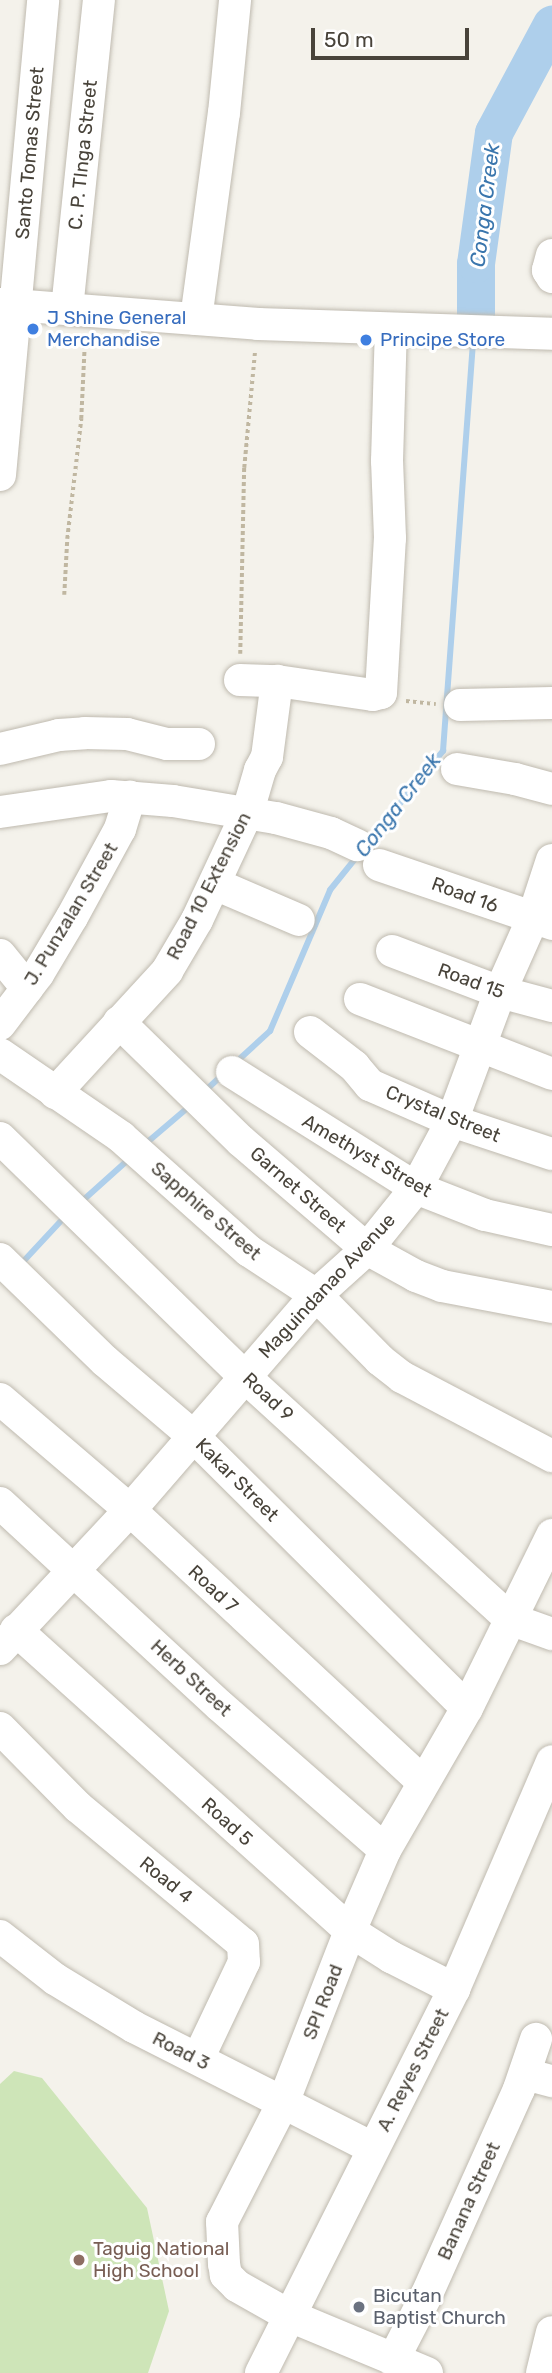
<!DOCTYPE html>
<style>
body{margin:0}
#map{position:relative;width:552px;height:2373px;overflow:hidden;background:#f4f2eb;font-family:Rubik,sans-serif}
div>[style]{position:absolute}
.green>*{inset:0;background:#cee5b8}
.stream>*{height:6px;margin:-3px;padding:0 3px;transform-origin:3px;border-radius:3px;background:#aecfeb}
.river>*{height:38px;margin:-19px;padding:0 19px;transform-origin:19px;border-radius:19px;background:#aecfeb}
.path>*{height:3.5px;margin-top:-1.75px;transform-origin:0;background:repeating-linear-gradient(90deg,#c0b7a1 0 3.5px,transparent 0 7px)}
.roads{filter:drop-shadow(0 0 2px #bfbaaf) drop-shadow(0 0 2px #bfbaaf)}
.minor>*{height:32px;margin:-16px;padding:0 16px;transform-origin:16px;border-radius:16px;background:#fff}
.dots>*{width:19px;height:19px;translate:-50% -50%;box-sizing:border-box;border:4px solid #fff;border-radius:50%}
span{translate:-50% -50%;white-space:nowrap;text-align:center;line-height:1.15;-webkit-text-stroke:6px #fff;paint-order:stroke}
.street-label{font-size:19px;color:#48433a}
.shop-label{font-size:19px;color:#366cbe}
.left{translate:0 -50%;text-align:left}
.education-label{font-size:19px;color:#785e54}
.worship-label{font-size:19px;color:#5b616d}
.water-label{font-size:21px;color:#3a76ad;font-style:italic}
.scale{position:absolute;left:311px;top:28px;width:158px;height:32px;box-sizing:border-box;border:4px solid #48433a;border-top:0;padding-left:9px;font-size:21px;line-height:24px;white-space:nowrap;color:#48433a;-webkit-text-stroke:5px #fff;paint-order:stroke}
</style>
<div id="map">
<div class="green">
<i style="clip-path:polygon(14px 2071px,42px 2078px,147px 2208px,169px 2311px,148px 2373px,0 2373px,0 2084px)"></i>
</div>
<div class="stream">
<i style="left:366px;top:845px;width:122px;rotate:-50.7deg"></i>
<i style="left:443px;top:751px;width:407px;rotate:-85.8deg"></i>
<i style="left:234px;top:1064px;width:49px;rotate:-42.5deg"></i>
<i style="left:270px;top:1031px;width:153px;rotate:-66.9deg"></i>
<i style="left:330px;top:890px;width:46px;rotate:-51.1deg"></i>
<i style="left:205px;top:1091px;width:26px;rotate:-43deg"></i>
<i style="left:144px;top:1145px;width:54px;rotate:-40.5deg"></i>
<i style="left:80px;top:1203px;width:64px;rotate:-41.9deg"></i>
<i style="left:20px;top:1265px;width:59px;rotate:-47.1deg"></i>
</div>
<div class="river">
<i style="left:476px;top:315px;width:51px;rotate:-90deg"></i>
<i style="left:476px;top:264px;width:132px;rotate:-82.2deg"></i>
<i style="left:494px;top:133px;width:123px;rotate:-61.8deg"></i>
</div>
<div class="path">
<i style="left:64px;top:595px;width:56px;rotate:-86.9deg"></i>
<i style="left:67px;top:539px;width:121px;rotate:-83.3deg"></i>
<i style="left:81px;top:419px;width:84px;rotate:-87.3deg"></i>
<i style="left:240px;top:654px;width:186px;rotate:-88.8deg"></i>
<i style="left:244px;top:468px;width:119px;rotate:-84.7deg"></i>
<i style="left:406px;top:701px;width:30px;rotate:6deg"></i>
</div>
<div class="roads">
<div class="minor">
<i style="left:552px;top:255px;width:16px;rotate:105deg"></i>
<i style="left:548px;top:270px;width:8px;rotate:60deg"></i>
<i style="left:0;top:304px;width:259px;rotate:4.4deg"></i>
<i style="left:258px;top:324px;width:294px;rotate:1.9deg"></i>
<i style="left:67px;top:309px;width:311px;rotate:-84.1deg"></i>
<i style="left:196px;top:319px;width:208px;rotate:-82.3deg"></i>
<i style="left:224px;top:113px;width:114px;rotate:-84.4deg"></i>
<i style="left:0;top:475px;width:477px;rotate:-84.8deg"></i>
<i style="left:240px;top:680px;width:37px;rotate:2deg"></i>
<i style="left:277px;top:681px;width:97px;rotate:8.3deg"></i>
<i style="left:373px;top:695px;width:8px;rotate:-14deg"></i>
<i style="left:381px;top:693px;width:155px;rotate:-86.7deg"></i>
<i style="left:390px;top:538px;width:77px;rotate:-92.2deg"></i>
<i style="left:387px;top:461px;width:132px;rotate:-88.3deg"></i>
<i style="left:460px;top:705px;width:92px;rotate:-1.2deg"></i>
<i style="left:0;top:749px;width:61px;rotate:-13.3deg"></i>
<i style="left:59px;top:735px;width:26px;rotate:-4deg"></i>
<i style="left:85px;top:733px;width:42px;rotate:1.4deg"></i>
<i style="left:127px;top:734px;width:41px;rotate:14deg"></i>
<i style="left:167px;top:744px;width:32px"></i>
<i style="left:457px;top:769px;width:59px;rotate:9.8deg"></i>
<i style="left:515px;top:779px;width:38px;rotate:15deg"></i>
<i style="left:0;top:812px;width:112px;rotate:-8.2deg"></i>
<i style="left:111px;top:796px;width:62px;rotate:4.6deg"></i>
<i style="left:173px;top:801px;width:104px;rotate:9.4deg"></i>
<i style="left:276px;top:818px;width:57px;rotate:15.3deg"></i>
<i style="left:331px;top:833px;width:29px;rotate:25deg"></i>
<i style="left:379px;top:865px;width:183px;rotate:18.8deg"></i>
<i style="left:215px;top:884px;width:91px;rotate:23.2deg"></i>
<i style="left:392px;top:951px;width:116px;rotate:20.8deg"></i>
<i style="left:500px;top:992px;width:54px;rotate:15.1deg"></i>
<i style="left:0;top:955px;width:43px;rotate:50.7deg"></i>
<i style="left:360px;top:999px;width:206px;rotate:21.3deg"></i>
<i style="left:119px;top:1022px;width:170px;rotate:44.3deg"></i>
<i style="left:241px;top:1141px;width:166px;rotate:40.6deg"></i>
<i style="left:367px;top:1249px;width:56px;rotate:28.9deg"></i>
<i style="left:416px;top:1276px;width:28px;rotate:21deg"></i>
<i style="left:442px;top:1286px;width:112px;rotate:10.8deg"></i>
<i style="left:0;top:1024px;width:63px;rotate:-52.8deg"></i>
<i style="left:38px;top:974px;width:66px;rotate:-59.2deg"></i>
<i style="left:72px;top:917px;width:100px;rotate:-61.4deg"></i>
<i style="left:120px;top:829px;width:34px;rotate:-73deg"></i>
<i style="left:310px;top:1032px;width:56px;rotate:37.7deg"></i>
<i style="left:354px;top:1066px;width:25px;rotate:50deg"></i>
<i style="left:370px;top:1085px;width:90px;rotate:23.7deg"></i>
<i style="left:452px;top:1121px;width:105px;rotate:18.3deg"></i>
<i style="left:0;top:1054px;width:147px;rotate:34.4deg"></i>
<i style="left:121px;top:1137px;width:171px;rotate:41.7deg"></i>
<i style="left:249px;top:1251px;width:80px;rotate:33.3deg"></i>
<i style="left:316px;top:1295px;width:91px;rotate:45.4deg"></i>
<i style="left:380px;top:1360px;width:28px;rotate:38deg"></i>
<i style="left:402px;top:1377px;width:170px;rotate:27.8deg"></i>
<i style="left:232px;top:1072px;width:218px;rotate:32.2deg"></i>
<i style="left:416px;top:1188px;width:74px;rotate:21.4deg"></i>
<i style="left:485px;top:1215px;width:69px;rotate:12.6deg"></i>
<i style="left:55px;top:1093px;width:166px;rotate:-47.4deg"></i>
<i style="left:167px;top:971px;width:59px;rotate:-59.5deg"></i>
<i style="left:197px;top:920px;width:120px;rotate:-64.9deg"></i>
<i style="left:248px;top:811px;width:43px;rotate:-73.7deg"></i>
<i style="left:260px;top:770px;width:15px;rotate:-62deg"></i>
<i style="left:267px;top:757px;width:77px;rotate:-82.5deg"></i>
<i style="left:0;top:1138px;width:341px;rotate:44.3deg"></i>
<i style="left:244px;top:1376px;width:360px;rotate:42.4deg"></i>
<i style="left:510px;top:1619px;width:45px;rotate:19.7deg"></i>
<i style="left:0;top:1259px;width:146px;rotate:44.2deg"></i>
<i style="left:105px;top:1361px;width:114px;rotate:40.4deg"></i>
<i style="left:192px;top:1435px;width:387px;rotate:44.8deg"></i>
<i style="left:0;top:1399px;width:171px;rotate:40.5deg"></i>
<i style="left:130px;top:1510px;width:400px;rotate:42.9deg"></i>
<i style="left:0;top:1503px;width:299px;rotate:42.7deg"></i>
<i style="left:220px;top:1706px;width:219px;rotate:41.1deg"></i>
<i style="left:16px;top:1630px;width:450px;rotate:42deg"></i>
<i style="left:350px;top:1931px;width:49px;rotate:32.4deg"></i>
<i style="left:391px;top:1957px;width:71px;rotate:26.9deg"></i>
<i style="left:0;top:1649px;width:190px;rotate:-46.9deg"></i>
<i style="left:130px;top:1510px;width:284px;rotate:-49.1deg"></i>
<i style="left:316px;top:1295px;width:69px;rotate:-42deg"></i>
<i style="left:367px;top:1249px;width:78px;rotate:-51.2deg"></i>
<i style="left:416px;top:1188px;width:76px;rotate:-61.8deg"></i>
<i style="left:452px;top:1121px;width:138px;rotate:-69.6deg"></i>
<i style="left:500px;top:992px;width:81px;rotate:-66deg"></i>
<i style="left:533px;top:918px;width:61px;rotate:-71.9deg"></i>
<i style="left:0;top:1728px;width:111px;rotate:45.4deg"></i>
<i style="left:78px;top:1807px;width:214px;rotate:39.7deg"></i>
<i style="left:243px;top:1944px;width:18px;rotate:87deg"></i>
<i style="left:244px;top:1962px;width:107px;rotate:115.4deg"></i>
<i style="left:0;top:1936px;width:70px;rotate:38deg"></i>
<i style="left:55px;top:1979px;width:92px;rotate:31.3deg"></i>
<i style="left:134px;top:2027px;width:267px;rotate:26.9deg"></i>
<i style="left:525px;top:2074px;width:28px;rotate:15deg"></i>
<i style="left:393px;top:2360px;width:72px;rotate:-62.7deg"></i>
<i style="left:426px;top:2296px;width:227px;rotate:-65.8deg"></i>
<i style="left:519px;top:2089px;width:53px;rotate:-71.2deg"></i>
<i style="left:261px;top:2373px;width:430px;rotate:-63.3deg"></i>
<i style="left:454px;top:1989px;width:248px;rotate:-66.7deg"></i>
<i style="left:427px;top:2373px;width:148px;rotate:-157.4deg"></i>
<i style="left:290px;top:2316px;width:61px;rotate:-150.5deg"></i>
<i style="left:237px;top:2286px;width:16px;rotate:-135deg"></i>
<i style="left:226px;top:2275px;width:11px;rotate:-100deg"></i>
<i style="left:224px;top:2264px;width:42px;rotate:-92.7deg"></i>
<i style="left:222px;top:2222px;width:134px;rotate:-62.9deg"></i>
<i style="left:283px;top:2103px;width:185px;rotate:-68.7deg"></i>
<i style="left:350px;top:1931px;width:88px;rotate:-66.6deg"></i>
<i style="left:385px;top:1850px;width:164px;rotate:-60deg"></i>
<i style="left:467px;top:1708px;width:193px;rotate:-63.8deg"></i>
<i style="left:542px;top:2373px;width:42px;rotate:-76.3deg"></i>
</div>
</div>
<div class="dots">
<i style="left:33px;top:329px;background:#3f7fe0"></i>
<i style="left:366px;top:340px;background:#3f7fe0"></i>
<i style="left:79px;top:2260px;background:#8d6e63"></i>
<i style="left:359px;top:2307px;background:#6b7280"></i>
</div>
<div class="street-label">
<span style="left:30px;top:153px;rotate:-85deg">Santo Tomas Street</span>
<span style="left:83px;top:155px;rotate:-84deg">C. P. TInga Street</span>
<span style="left:209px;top:886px;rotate:-63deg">Road 10 Extension</span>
<span style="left:465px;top:895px;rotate:20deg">Road 16</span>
<span style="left:71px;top:914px;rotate:-59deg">J. Punzalan Street</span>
<span style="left:471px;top:981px;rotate:20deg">Road 15</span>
<span style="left:443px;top:1114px;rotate:22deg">Crystal Street</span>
<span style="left:367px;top:1156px;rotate:30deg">Amethyst Street</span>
<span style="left:298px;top:1190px;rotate:41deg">Garnet Street</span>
<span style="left:206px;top:1211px;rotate:41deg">Sapphire Street</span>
<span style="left:327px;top:1286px;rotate:-47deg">Maguindanao Avenue</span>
<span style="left:268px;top:1397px;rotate:43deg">Road 9</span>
<span style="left:237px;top:1480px;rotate:45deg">Kakar Street</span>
<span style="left:213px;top:1589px;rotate:43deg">Road 7</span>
<span style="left:191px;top:1678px;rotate:43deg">Herb Street</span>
<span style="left:227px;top:1822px;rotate:42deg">Road 5</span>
<span style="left:166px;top:1880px;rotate:39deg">Road 4</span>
<span style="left:323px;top:2002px;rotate:-69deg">SPI Road</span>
<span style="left:181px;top:2051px;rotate:27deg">Road 3</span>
<span style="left:413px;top:2070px;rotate:-63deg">A. Reyes Street</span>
<span style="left:469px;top:2201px;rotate:-66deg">Banana Street</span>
</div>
<div class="shop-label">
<span class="left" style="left:47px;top:329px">J Shine General<br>Merchandise</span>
<span class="left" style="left:380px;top:340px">Principe Store</span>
</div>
<div class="education-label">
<span class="left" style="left:93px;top:2260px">Taguig National<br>High School</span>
</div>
<div class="worship-label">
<span class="left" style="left:373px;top:2307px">Bicutan<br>Baptist Church</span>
</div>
<div class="water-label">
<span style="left:485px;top:205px;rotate:-83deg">Conga Creek</span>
<span style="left:398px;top:805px;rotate:-52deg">Conga Creek</span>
</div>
<div class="scale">50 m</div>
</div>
